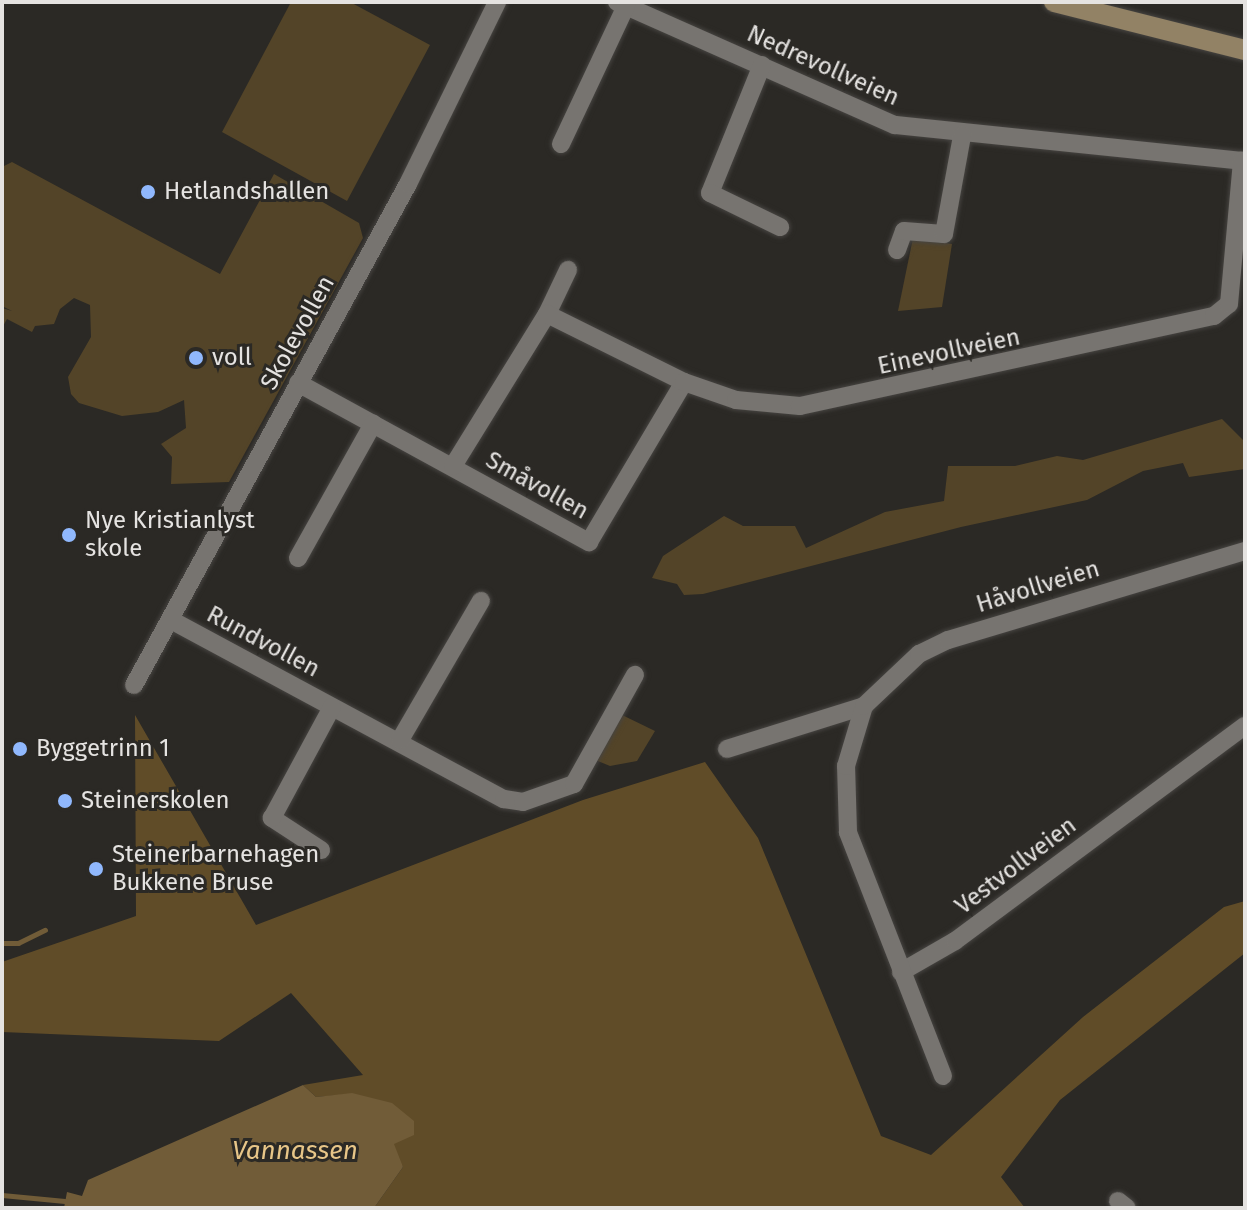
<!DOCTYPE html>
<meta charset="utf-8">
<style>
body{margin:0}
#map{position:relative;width:1247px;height:1210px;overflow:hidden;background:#2b2925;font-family:"Fira Sans",sans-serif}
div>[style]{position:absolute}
.green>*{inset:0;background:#534428}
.forest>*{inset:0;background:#604c28}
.water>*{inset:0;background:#715c38}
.stream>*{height:5px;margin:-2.5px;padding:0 2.5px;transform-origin:2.5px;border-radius:2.5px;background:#715c38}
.roads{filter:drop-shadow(0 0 2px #464441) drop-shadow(0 0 2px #464441)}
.street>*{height:18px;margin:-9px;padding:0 9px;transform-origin:9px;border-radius:9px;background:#777470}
.secondary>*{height:20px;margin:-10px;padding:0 10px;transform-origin:10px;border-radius:10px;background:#928265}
.dots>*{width:22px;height:22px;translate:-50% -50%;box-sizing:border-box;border:4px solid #2b2925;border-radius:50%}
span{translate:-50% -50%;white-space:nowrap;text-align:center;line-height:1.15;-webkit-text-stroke:6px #2b2925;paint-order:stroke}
.street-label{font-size:24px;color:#e5e3e1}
.poi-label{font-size:24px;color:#e5e3e1}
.left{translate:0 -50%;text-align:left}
.water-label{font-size:26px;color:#e8c688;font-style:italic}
.frame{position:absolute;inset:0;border:4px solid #e5e3e1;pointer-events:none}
</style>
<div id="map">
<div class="green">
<i style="clip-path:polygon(291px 2px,350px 2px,430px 45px,347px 201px,222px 132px)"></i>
<i style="clip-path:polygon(12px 162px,220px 274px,274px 174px,359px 223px,363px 238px,229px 482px,171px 484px,172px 457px,161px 444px,186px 428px,184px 400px,158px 412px,122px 416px,79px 403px,71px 394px,68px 377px,91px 337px,90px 305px,74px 298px,60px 309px,54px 324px,35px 326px,32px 332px,7px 319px,2px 328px,2px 308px,12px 311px,2px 306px,2px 167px)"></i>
<i style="clip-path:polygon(913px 238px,952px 244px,942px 307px,898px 311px)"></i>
<i style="clip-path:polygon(1222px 419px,1245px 442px,1245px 469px,1189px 477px,1183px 463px,1143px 471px,1087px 500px,961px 527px,703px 594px,684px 595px,677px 584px,652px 578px,663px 556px,724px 516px,743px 526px,795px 526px,806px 548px,885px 512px,944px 501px,948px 466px,1015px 466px,1057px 456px,1083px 460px)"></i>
<i style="clip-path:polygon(618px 713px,655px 731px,637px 761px,610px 766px,593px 759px)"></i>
</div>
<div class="forest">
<i style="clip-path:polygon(135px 715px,256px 925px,583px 800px,705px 762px,758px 838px,881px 1136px,931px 1155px,1083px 1017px,1224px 907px,1245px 901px,1245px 953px,1060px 1100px,1001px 1177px,1025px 1208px,374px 1208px,403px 1167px,352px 1094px,316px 1097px,303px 1085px,363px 1075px,291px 993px,219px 1041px,2px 1032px,2px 962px,136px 916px)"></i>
</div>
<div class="water">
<i style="clip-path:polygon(303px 1085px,316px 1097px,352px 1093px,392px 1103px,414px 1121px,414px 1135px,394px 1144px,403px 1167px,374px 1208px,64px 1208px,67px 1192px,82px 1196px,88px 1180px)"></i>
</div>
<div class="stream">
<i style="left:2px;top:943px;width:16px"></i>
<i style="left:18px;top:943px;width:30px;rotate:-26deg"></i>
<i style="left:2px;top:1195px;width:63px;rotate:5.4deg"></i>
</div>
<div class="roads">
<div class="street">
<i style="left:617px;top:2px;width:304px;rotate:23.9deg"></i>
<i style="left:895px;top:125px;width:352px;rotate:5.9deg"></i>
<i style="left:762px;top:65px;width:138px;rotate:112.1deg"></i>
<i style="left:710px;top:193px;width:78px;rotate:25.9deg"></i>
<i style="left:561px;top:144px;width:153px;rotate:-64.8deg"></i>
<i style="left:897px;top:250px;width:20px;rotate:-70deg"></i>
<i style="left:904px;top:231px;width:40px;rotate:4.3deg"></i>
<i style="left:944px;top:234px;width:100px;rotate:-79.6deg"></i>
<i style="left:547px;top:314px;width:49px;rotate:-64.5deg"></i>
<i style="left:298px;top:383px;width:332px;rotate:28.7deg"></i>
<i style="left:589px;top:542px;width:186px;rotate:-59.3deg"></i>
<i style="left:453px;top:466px;width:179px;rotate:-58.3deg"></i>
<i style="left:547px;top:314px;width:153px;rotate:26.4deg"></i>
<i style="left:684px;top:382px;width:55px;rotate:19.1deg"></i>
<i style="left:736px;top:400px;width:64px;rotate:5.4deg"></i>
<i style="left:800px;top:406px;width:424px;rotate:-12.3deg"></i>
<i style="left:1214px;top:316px;width:19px;rotate:-39deg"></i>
<i style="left:1229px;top:304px;width:144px;rotate:-84.8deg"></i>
<i style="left:298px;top:558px;width:154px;rotate:-60.8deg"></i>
<i style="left:171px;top:620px;width:378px;rotate:28.3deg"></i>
<i style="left:504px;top:799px;width:19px;rotate:9deg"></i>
<i style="left:523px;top:802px;width:54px;rotate:-19.4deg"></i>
<i style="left:574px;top:784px;width:125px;rotate:-60.8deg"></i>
<i style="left:134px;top:685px;width:571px;rotate:-61.33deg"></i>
<i style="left:408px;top:184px;width:203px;rotate:-63.9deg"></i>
<i style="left:400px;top:740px;width:161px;rotate:-59.8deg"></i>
<i style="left:727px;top:749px;width:144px;rotate:-17.4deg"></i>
<i style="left:321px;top:850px;width:59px;rotate:-146.9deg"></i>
<i style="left:272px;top:818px;width:126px;rotate:-61.6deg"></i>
<i style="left:901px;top:972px;width:62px;rotate:-29.9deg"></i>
<i style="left:955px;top:941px;width:361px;rotate:-36.6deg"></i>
<i style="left:943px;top:1076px;width:262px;rotate:-111.3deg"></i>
<i style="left:848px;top:832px;width:66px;rotate:-91.7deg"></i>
<i style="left:846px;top:766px;width:63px;rotate:-73.3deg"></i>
<i style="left:864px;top:706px;width:76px;rotate:-43.4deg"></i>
<i style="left:919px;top:654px;width:32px;rotate:-26deg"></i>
<i style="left:948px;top:640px;width:310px;rotate:-16.7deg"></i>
<i style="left:1118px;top:1201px;width:11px;rotate:38deg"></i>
</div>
<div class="secondary">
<i style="left:1054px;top:2px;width:197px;rotate:14.1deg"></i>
</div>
</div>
<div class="dots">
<i style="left:148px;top:192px;background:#90b8fd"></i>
<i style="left:196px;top:358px;background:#90b8fd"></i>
<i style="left:69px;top:535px;background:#90b8fd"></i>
<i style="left:20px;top:749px;background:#90b8fd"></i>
<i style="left:65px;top:801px;background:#90b8fd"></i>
<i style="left:96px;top:869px;background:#90b8fd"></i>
</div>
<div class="street-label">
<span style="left:823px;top:66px;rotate:24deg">Nedrevollveien</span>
<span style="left:298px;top:333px;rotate:-61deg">Skolevollen</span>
<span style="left:949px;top:352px;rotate:-12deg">Einevollveien</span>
<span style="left:537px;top:486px;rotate:29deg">Småvollen</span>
<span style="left:1038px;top:587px;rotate:-17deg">Håvollveien</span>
<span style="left:263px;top:642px;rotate:28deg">Rundvollen</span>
<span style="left:1016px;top:866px;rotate:-37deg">Vestvollveien</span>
</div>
<div class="poi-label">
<span class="left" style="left:164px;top:192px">Hetlandshallen</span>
<span class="left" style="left:212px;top:358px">voll</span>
<span class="left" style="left:85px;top:535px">Nye Kristianlyst<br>skole</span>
<span class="left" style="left:36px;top:749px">Byggetrinn 1</span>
<span class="left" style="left:81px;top:801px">Steinerskolen</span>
<span class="left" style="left:112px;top:869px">Steinerbarnehagen<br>Bukkene Bruse</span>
</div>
<div class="water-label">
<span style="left:295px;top:1151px">Vannassen</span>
</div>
<div class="frame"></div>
</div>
